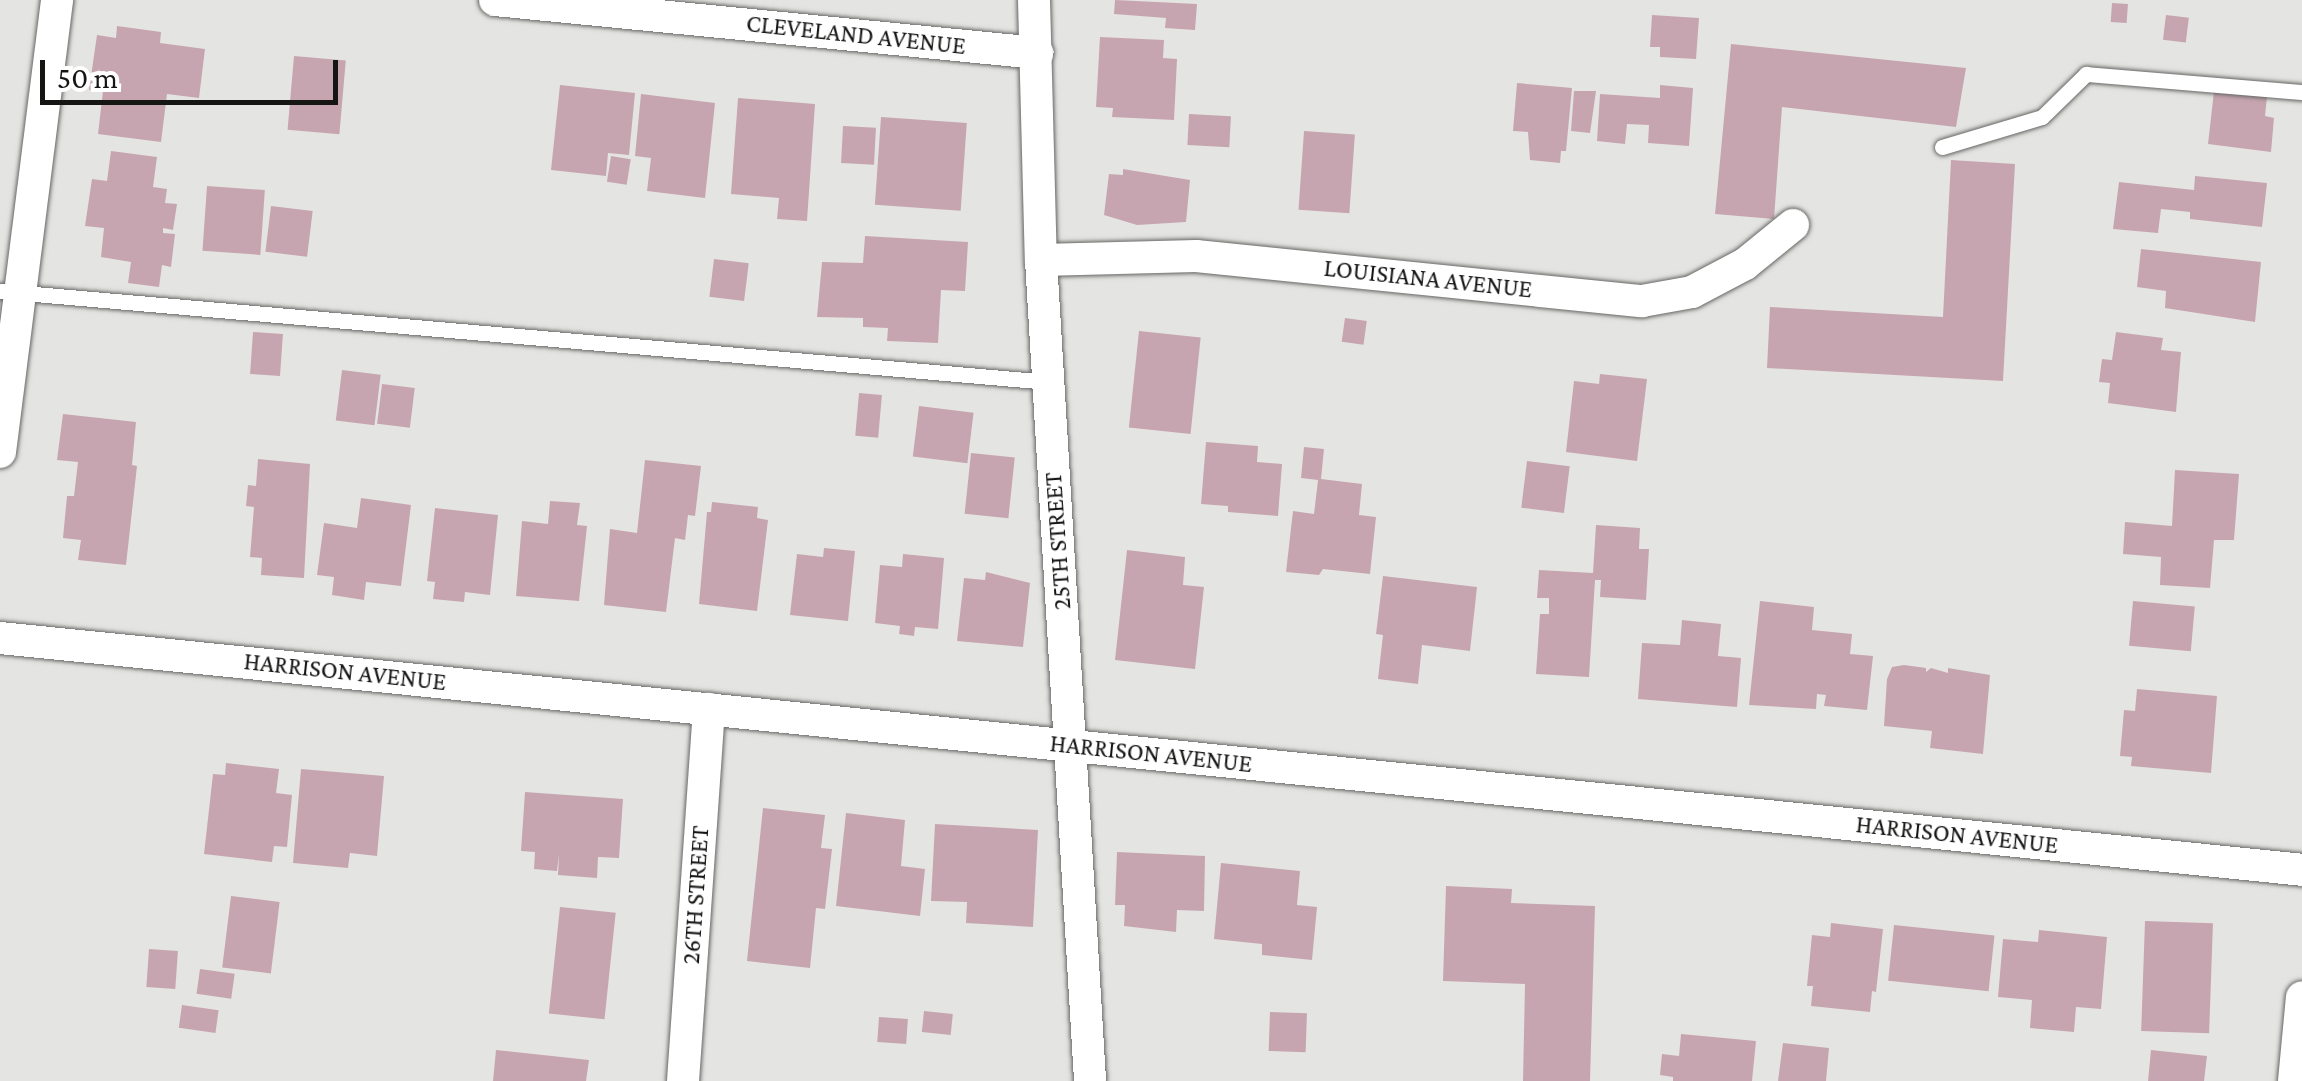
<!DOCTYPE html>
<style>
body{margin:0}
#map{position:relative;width:2302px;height:1081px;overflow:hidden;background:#e4e5e2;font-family:"Crimson Pro",serif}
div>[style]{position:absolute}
.building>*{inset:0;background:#c7a5b0;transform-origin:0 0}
.roads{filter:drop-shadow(0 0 2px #666765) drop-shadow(0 0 2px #666765)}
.service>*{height:15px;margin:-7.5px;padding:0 7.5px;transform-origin:7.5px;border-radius:7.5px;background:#fff}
.minor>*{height:32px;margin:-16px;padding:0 16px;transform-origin:16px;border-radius:16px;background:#fff}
span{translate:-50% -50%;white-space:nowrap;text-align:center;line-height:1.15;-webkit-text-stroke:8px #fff;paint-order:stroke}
.street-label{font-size:25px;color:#151514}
.scale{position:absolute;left:40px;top:60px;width:298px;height:45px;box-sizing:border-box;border:5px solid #151514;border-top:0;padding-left:12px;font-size:30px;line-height:35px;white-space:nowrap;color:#151514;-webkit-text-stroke:8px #fff;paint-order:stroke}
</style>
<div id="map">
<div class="building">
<i style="clip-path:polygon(1115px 0,1197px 4px,1195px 30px,1165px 28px,1166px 18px,1114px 14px)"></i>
<i style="left:2112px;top:3px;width:16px;height:19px;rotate:4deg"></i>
<i style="clip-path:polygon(1652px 15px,1699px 18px,1696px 59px,1660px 57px,1660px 47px,1650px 47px)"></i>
<i style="left:2166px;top:15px;width:23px;height:25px;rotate:7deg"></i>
<i style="clip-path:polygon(117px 26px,161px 32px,160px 43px,205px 49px,199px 98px,167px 94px,161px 142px,98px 134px,103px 91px,89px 90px,97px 35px,116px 38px)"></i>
<i style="clip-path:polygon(1100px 37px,1164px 40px,1163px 58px,1177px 59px,1174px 120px,1112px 117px,1113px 108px,1096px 107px)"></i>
<i style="clip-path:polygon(1731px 44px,1966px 68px,1956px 127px,1782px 107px,1774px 219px,1715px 214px)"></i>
<i style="left:294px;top:56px;width:52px;height:74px;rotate:5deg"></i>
<i style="clip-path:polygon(1517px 83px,1572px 88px,1566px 151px,1561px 151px,1560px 163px,1530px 160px,1528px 132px,1513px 131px)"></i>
<i style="clip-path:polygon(560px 85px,635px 93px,629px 155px,608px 153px,606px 176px,551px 170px)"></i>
<i style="clip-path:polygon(1660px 85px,1693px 88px,1689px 146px,1648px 143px,1649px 125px,1627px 124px,1625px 144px,1597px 141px,1600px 94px,1660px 98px)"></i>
<i style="clip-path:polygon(1574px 91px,1596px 91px,1590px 133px,1571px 131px)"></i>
<i style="clip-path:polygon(2214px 91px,2267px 97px,2265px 116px,2274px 118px,2271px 152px,2208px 144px)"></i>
<i style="clip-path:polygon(641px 94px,715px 103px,705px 198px,647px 191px,651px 158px,635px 156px)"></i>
<i style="clip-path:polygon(738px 98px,815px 104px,807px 221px,777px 219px,779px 198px,731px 194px)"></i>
<i style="left:1189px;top:114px;width:42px;height:31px;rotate:3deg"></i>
<i style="left:881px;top:117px;width:86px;height:88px;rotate:4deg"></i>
<i style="left:843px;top:126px;width:33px;height:37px;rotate:3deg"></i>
<i style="left:1304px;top:131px;width:51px;height:79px;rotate:4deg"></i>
<i style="clip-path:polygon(111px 151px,157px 157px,153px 187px,167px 189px,165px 203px,177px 204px,173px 230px,163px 228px,163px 233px,175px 234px,171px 267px,162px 265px,159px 287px,128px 283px,131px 262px,101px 257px,104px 228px,85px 226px,92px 179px,107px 181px)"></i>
<i style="left:611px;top:156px;width:20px;height:26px;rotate:9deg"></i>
<i style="clip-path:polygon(1951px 160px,2015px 164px,2003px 381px,1767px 368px,1770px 307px,1943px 317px)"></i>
<i style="clip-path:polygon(1123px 169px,1190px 180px,1186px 222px,1137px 225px,1104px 215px,1109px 174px,1123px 175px)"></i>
<i style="clip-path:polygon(2195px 176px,2267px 183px,2262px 227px,2190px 219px,2190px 212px,2161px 209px,2158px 233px,2113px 229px,2119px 182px,2194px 190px)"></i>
<i style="left:207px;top:186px;width:58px;height:65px;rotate:4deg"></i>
<i style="left:271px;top:206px;width:42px;height:46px;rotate:7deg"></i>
<i style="clip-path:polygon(865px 236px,968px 242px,965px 291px,941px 290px,938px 343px,887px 341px,888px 328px,863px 327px,863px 318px,817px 317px,822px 262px,863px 263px)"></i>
<i style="clip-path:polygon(2141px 249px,2261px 262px,2255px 322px,2165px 308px,2166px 291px,2137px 287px)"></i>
<i style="left:714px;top:259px;width:35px;height:38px;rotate:7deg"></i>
<i style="left:1345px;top:318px;width:22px;height:24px;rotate:8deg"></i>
<i style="left:1139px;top:331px;width:62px;height:97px;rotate:6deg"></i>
<i style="left:253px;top:332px;width:30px;height:42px;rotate:4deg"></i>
<i style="clip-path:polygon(2116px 332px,2163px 338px,2161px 350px,2181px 352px,2176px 412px,2108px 403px,2110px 383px,2099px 382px,2102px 359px,2112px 360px)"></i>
<i style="left:342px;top:370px;width:39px;height:51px;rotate:7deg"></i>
<i style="clip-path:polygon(1600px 374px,1647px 379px,1637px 461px,1566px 452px,1574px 381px,1599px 384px)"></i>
<i style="left:382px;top:384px;width:33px;height:40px;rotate:7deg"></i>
<i style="left:859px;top:393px;width:23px;height:43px;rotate:5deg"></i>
<i style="left:919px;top:406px;width:55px;height:51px;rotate:7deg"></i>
<i style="clip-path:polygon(63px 414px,136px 422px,132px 465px,137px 466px,126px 565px,78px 560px,81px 540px,63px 538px,67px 496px,74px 496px,78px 462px,57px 460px)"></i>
<i style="clip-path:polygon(1206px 442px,1258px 446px,1257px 462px,1282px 464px,1278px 516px,1228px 512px,1228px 506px,1201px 504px)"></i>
<i style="clip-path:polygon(1304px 447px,1324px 449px,1321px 479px,1362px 484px,1359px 515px,1376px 517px,1370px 574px,1323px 569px,1319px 575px,1286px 572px,1293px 511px,1314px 514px,1318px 480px,1301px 478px)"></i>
<i style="left:971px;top:453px;width:44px;height:61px;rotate:6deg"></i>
<i style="clip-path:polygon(258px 459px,310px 464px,304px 578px,261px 575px,262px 558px,250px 557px,254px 507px,246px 506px,248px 485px,256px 486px)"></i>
<i style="clip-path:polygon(645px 460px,701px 466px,695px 516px,688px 515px,685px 540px,675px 538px,666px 612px,604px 605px,610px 529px,637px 533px)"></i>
<i style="left:1527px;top:461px;width:43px;height:47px;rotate:7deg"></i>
<i style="clip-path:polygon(2175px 470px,2239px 474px,2234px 540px,2214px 540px,2210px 588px,2160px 585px,2161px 557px,2123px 554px,2125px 522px,2172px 526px)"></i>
<i style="clip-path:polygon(361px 498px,411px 505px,401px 586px,366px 582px,364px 600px,332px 595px,334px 577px,317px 575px,324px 523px,357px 528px)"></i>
<i style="clip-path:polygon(550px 501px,580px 503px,577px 525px,587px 526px,579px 601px,516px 596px,522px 521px,548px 524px)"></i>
<i style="clip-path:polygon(712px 502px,758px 507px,757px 518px,768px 520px,757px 611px,699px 604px,707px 512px,711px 512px)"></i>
<i style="clip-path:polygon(435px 508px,498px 515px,490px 595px,465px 592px,464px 602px,433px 599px,435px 582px,427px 581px)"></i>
<i style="clip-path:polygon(1596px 525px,1640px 528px,1639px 549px,1649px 549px,1646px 600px,1600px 597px,1601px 580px,1595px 580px,1589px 677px,1536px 674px,1540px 614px,1549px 614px,1549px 598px,1537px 598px,1539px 570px,1593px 573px)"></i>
<i style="clip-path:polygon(824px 548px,855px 551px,848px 621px,790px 615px,797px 554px,823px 557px)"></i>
<i style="clip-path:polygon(1127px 550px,1185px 557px,1183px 585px,1204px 587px,1195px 669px,1115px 660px)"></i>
<i style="clip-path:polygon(903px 554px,944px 558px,938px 629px,915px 627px,914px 636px,899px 634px,900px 626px,875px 623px,880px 565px,902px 567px)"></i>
<i style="clip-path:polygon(986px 572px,1030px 583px,1023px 647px,957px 641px,964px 578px,985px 580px)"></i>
<i style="clip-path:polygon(1383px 576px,1477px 587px,1470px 651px,1422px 645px,1418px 684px,1378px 679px,1383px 635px,1376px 634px)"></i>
<i style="clip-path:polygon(1760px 601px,1814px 607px,1812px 630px,1852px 634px,1850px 654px,1873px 656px,1867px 710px,1824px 706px,1826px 695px,1817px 694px,1816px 709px,1749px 705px)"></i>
<i style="left:2133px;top:601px;width:62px;height:45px;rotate:5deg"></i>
<i style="clip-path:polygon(1682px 620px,1721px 624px,1718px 656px,1741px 658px,1737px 707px,1638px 699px,1642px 643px,1680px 645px)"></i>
<i style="clip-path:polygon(1904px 665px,1926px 668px,1926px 672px,1931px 668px,1948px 673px,1948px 668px,1990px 675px,1983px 754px,1930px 748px,1932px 731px,1884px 726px,1887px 679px,1892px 667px)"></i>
<i style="clip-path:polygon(2137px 689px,2217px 696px,2211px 773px,2131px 766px,2132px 757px,2120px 756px,2124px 710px,2135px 711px)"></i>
<i style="clip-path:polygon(226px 763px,279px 769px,276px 793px,292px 795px,287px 847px,274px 846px,272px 862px,204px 854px,213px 774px,225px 775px)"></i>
<i style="clip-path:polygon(301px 769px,384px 776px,377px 856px,350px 853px,348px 868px,293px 863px)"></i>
<i style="clip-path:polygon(525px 792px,623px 799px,619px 858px,598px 857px,597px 878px,558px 875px,559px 854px,557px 871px,534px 869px,535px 852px,521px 851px)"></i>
<i style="clip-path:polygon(763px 808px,825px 815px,821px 848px,832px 849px,825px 909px,816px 908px,810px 968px,747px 961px)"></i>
<i style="clip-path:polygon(846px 813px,905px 820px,901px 866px,925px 869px,920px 916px,836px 906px)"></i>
<i style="clip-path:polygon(935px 824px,1038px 830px,1033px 927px,966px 923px,967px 902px,931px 901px)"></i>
<i style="clip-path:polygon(1117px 852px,1205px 856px,1204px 911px,1177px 910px,1176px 932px,1124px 926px,1125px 905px,1115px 905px)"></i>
<i style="clip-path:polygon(1221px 863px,1300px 871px,1297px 905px,1317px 907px,1312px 960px,1262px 955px,1262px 944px,1214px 939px)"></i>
<i style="clip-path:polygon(1446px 886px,1512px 889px,1511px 903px,1595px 906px,1590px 1081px,1523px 1081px,1525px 984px,1443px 981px)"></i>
<i style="left:231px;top:896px;width:49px;height:72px;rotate:7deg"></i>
<i style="left:560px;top:907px;width:56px;height:107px;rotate:6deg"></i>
<i style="left:2145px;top:921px;width:68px;height:110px;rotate:2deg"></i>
<i style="clip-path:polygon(1831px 923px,1883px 929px,1876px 992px,1872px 991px,1870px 1012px,1811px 1006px,1813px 986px,1807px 986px,1812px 935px,1830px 937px)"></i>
<i style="left:1894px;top:925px;width:101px;height:56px;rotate:6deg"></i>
<i style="clip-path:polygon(2039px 930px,2107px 937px,2101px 1009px,2076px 1007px,2074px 1032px,2030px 1028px,2032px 1000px,1998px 997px,2003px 939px,2038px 942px)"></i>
<i style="left:149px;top:949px;width:29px;height:38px;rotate:4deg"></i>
<i style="left:200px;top:969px;width:35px;height:25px;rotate:8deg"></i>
<i style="left:182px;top:1005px;width:37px;height:23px;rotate:8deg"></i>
<i style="left:924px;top:1011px;width:29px;height:21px;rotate:6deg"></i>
<i style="left:1270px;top:1012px;width:37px;height:39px;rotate:2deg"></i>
<i style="left:879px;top:1017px;width:29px;height:25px;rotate:4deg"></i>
<i style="clip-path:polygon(1681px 1034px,1756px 1041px,1752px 1081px,1673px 1081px,1673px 1077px,1660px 1075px,1662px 1054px,1679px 1056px)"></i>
<i style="clip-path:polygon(1783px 1043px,1829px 1048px,1826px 1081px,1778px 1081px)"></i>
<i style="clip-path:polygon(496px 1050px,589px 1060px,586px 1081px,493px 1081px)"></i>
<i style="clip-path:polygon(2151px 1050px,2207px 1056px,2204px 1081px,2148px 1081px)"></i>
</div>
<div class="roads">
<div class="service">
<i style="left:1942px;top:147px;width:104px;rotate:-16.7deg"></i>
<i style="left:2042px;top:117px;width:62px;rotate:-44.3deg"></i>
<i style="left:2086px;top:74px;width:217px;rotate:4.8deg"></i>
<i style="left:0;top:291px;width:1053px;rotate:4.96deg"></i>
</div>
<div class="minor">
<i style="left:495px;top:0;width:545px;rotate:5.58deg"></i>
<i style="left:1034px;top:0;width:260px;rotate:88.5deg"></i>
<i style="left:1041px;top:260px;width:822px;rotate:86.58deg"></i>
<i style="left:1041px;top:260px;width:155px;rotate:-1.5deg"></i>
<i style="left:1196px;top:256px;width:448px;rotate:5.8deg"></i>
<i style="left:1642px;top:301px;width:51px;rotate:-10.2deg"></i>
<i style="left:1692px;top:292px;width:60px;rotate:-27.8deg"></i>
<i style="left:1745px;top:264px;width:62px;rotate:-39.1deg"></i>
<i style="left:0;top:452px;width:456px;rotate:-82.8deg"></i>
<i style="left:0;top:638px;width:2314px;rotate:5.75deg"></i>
<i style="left:683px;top:1081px;width:373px;rotate:-86deg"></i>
<i style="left:2294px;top:1081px;width:84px;rotate:-84.6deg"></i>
</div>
</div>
<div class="street-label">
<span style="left:856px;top:35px;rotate:6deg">CLEVELAND AVENUE</span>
<span style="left:1428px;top:279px;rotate:6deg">LOUISIANA AVENUE</span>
<span style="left:1058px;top:541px;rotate:-94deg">25TH STREET</span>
<span style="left:345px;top:672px;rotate:6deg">HARRISON AVENUE</span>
<span style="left:1151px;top:754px;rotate:6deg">HARRISON AVENUE</span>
<span style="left:1957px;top:835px;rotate:6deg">HARRISON AVENUE</span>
<span style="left:696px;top:895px;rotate:-86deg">26TH STREET</span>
</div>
<div class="scale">50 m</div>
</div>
